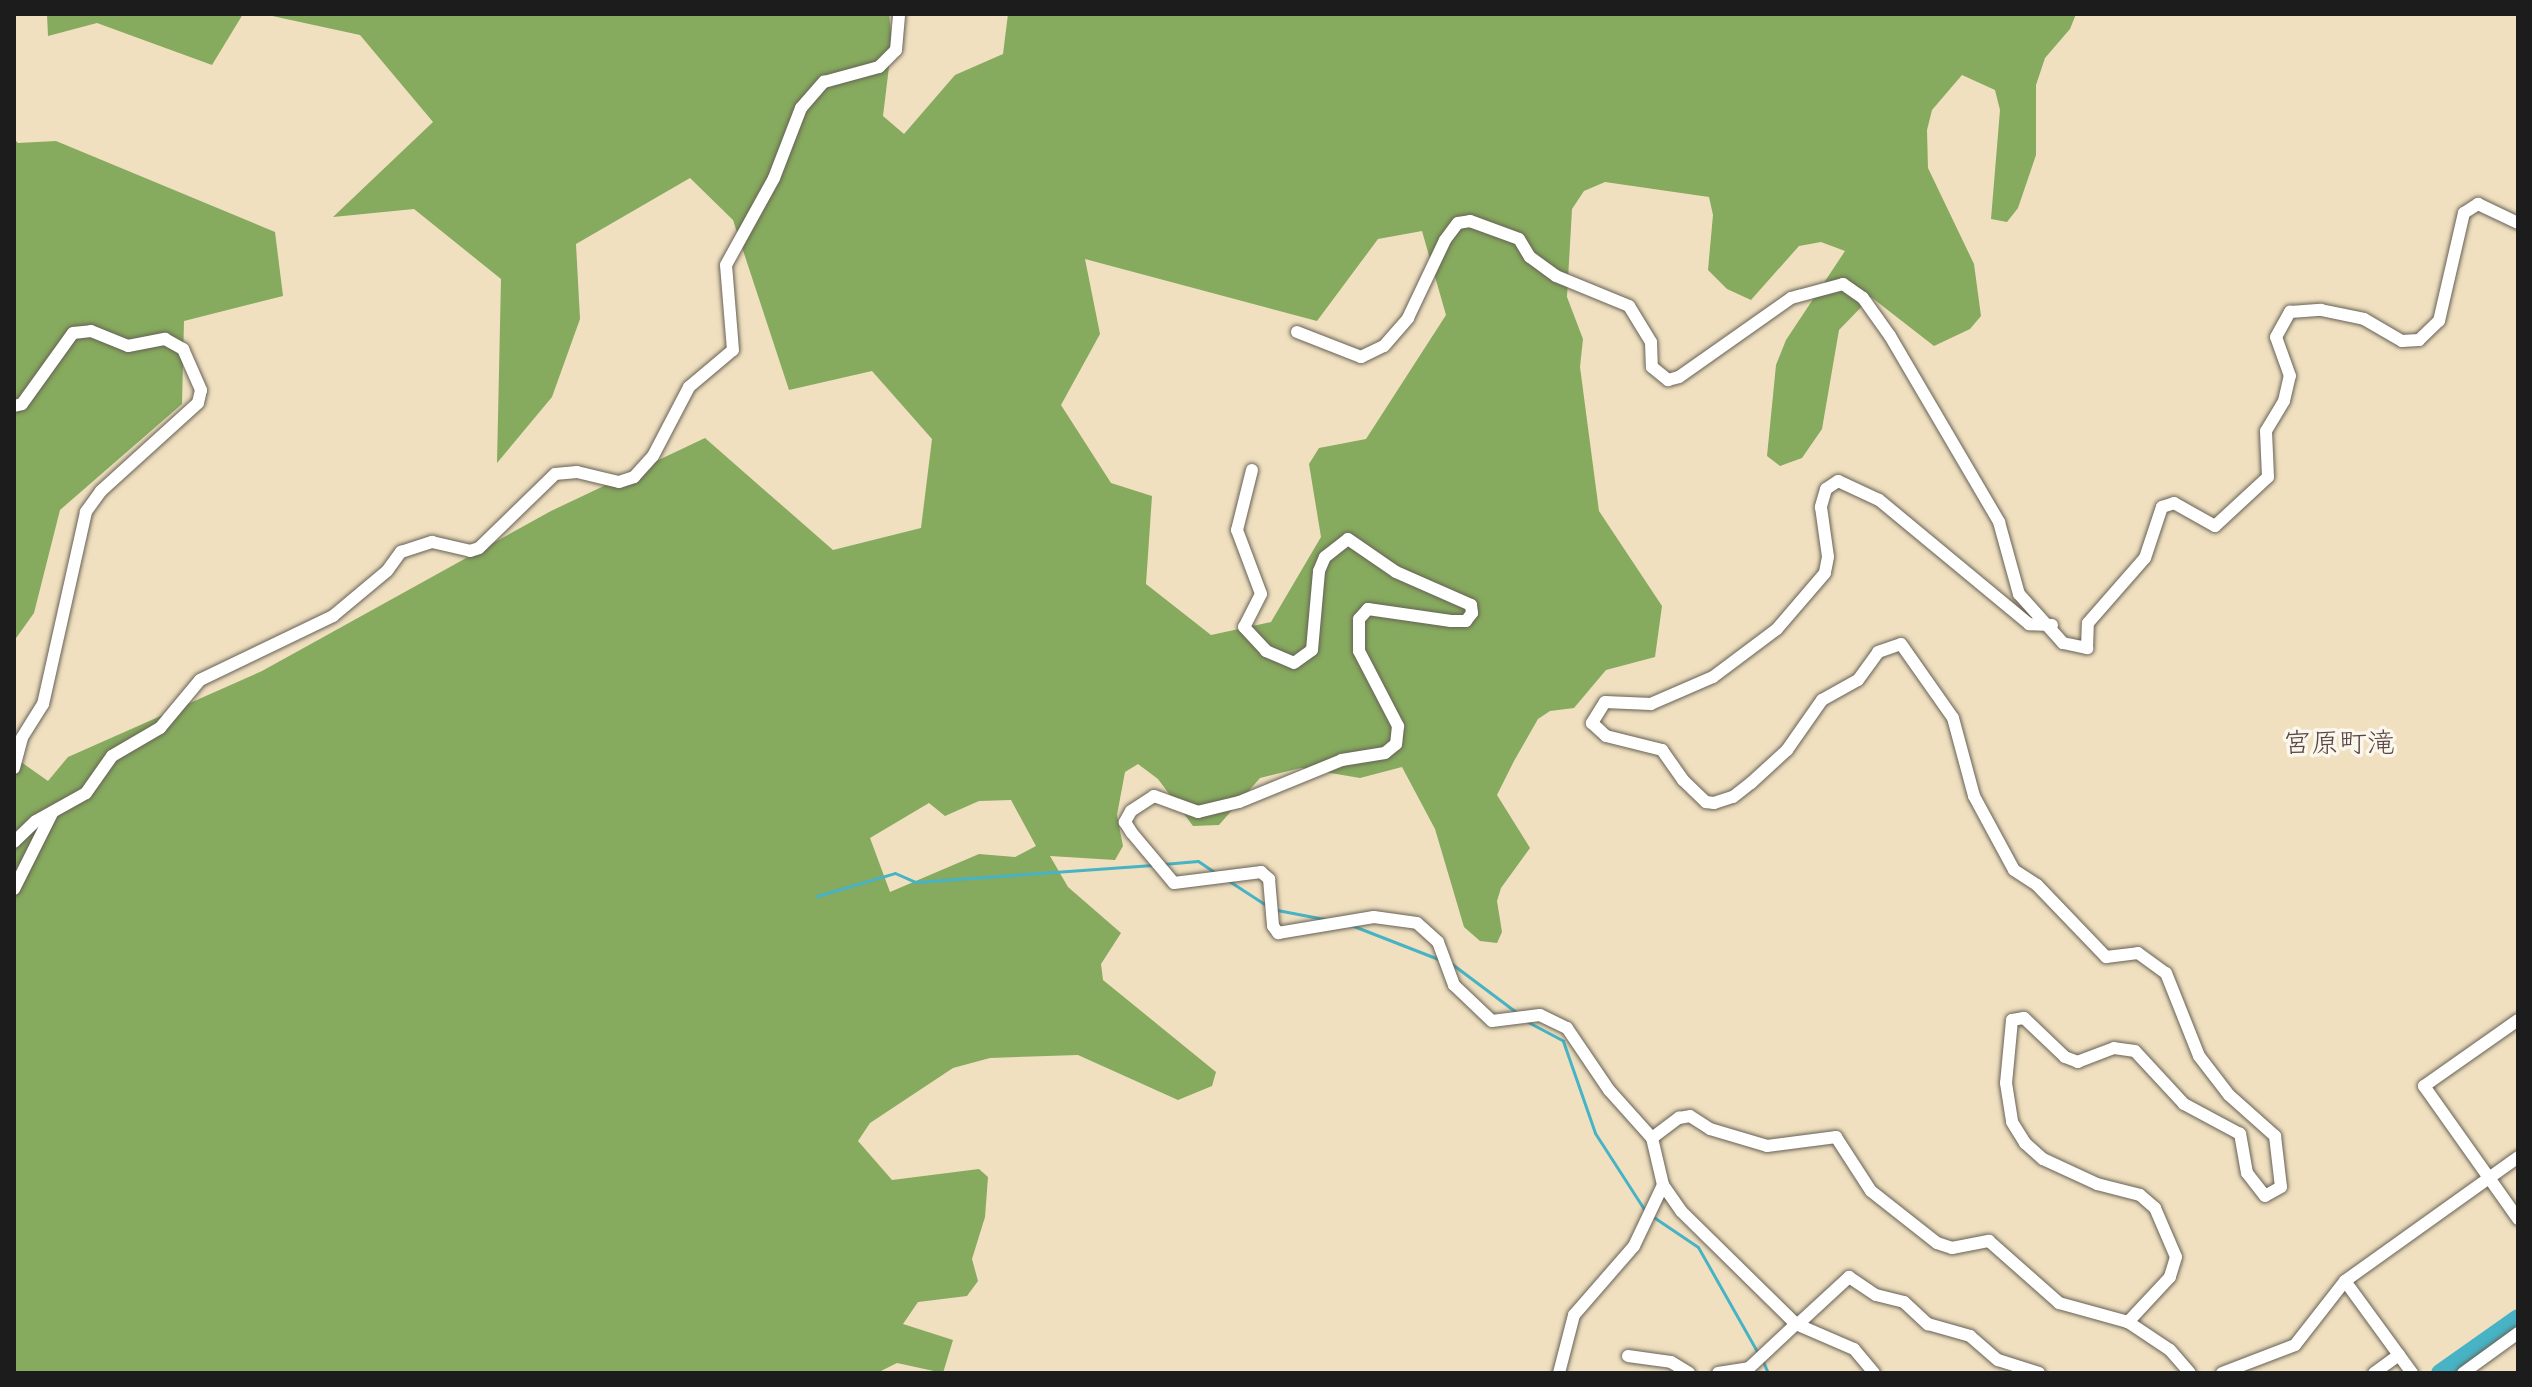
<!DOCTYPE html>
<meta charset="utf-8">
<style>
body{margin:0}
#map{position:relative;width:2532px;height:1387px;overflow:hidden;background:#f0e0c0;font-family:Pangolin,"Klee One",sans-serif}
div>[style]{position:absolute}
.forest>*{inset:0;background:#86aa5e}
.stream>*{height:3px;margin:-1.5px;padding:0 1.5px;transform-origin:1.5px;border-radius:1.5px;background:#47b3c4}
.river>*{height:18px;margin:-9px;padding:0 9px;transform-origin:9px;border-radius:9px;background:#47b3c4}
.roads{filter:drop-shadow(0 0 2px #666155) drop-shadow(0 0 2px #666155)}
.minor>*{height:12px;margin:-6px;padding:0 6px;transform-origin:6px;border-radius:6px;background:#fff}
span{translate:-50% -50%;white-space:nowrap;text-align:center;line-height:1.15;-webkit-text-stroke:7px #fbf7ec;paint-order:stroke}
.quarter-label{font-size:28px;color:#5a4645}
.frame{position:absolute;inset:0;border:16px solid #1c1c1c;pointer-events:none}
</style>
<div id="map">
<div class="forest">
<i style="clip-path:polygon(47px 14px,243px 14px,212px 65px,97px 23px,48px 36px)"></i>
<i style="clip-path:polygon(evenodd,263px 14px,889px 14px,892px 42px,883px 116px,904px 134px,955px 75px,1003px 54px,1008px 14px,2076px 14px,2070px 29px,2045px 58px,2036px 85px,2036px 155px,2018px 208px,2007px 222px,1991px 219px,2000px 110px,1995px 90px,1962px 75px,1932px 110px,1927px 130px,1928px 168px,1974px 264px,1981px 316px,1970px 329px,1934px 346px,1871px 297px,1839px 330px,1822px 429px,1802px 458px,1780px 466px,1767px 456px,1776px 365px,1786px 340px,1845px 251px,1821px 242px,1799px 246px,1751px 300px,1727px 289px,1708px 270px,1713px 215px,1709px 197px,1605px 182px,1584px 191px,1572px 209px,1567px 297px,1583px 339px,1580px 367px,1599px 511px,1662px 606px,1655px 657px,1606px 670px,1574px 708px,1550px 711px,1538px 719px,1514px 761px,1497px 795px,1530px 848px,1501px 888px,1497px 901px,1502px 932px,1497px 943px,1480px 941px,1464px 927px,1435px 829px,1402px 767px,1360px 778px,1301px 768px,1260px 778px,1219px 825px,1193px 826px,1158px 779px,1138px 764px,1125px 772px,1117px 815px,1123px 846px,1115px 860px,1050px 856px,1068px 887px,1121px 933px,1101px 964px,1103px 980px,1216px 1072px,1212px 1086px,1178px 1100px,1078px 1055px,990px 1058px,953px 1068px,870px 1123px,858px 1141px,892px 1180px,979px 1169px,988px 1177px,985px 1217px,972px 1259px,978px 1281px,967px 1296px,918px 1302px,903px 1324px,953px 1340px,943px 1373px,897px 1363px,877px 1373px,14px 1373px,14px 757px,48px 781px,68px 757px,262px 671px,551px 511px,705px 438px,833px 550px,921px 528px,932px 439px,872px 371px,789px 390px,733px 220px,690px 178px,576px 244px,580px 319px,552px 397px,497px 463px,501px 279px,414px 209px,333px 217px,433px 122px,360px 35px,263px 14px,1422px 231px,1446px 315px,1366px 439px,1319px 448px,1309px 464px,1321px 537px,1271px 622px,1211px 635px,1146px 584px,1152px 496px,1111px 483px,1061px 405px,1100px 334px,1085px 259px,1317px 321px,1378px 239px,1422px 231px,263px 14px,1011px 800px,1036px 846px,1015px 857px,979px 854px,890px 892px,870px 838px,929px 803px,945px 816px,979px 801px,1011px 800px)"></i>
<i style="clip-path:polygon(14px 139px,18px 143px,56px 141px,275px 232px,283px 296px,184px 321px,182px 404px,60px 510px,34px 613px,14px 641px)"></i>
</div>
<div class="stream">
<i style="left:1163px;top:864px;width:35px;rotate:-5deg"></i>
<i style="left:1198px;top:861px;width:22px;rotate:34deg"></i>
<i style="left:1229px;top:881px;width:44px;rotate:33deg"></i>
<i style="left:817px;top:896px;width:81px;rotate:-16.4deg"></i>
<i style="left:895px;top:873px;width:22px;rotate:24deg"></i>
<i style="left:915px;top:882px;width:238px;rotate:-4.1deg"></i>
<i style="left:1277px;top:910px;width:48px;rotate:10.8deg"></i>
<i style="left:1351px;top:925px;width:97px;rotate:21.3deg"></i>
<i style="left:1452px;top:964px;width:80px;rotate:36.9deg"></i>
<i style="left:1528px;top:1022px;width:40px;rotate:28deg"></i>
<i style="left:1563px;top:1041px;width:97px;rotate:70.8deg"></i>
<i style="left:1595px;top:1133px;width:94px;rotate:57.2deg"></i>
<i style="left:1652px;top:1216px;width:55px;rotate:34deg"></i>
<i style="left:1698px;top:1247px;width:122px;rotate:60.5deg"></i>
<i style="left:1762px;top:1359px;width:15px;rotate:67deg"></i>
</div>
<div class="river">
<i style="left:2440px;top:1373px;width:95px;rotate:-35.2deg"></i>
</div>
<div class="roads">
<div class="minor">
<i style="left:1297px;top:332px;width:69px;rotate:21.3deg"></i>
<i style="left:1361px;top:357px;width:25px;rotate:-26deg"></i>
<i style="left:1384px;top:346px;width:37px;rotate:-49deg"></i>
<i style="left:1408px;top:318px;width:86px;rotate:-64.6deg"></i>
<i style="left:1445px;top:240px;width:21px;rotate:-53deg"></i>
<i style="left:1458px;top:223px;width:12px;rotate:-9deg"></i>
<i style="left:1470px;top:221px;width:52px;rotate:20.2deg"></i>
<i style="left:1519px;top:239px;width:21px;rotate:59deg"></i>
<i style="left:1530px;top:257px;width:32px;rotate:36deg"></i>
<i style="left:1556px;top:276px;width:79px;rotate:22.3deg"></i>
<i style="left:1629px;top:306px;width:42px;rotate:58.6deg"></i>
<i style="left:1651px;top:342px;width:25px;rotate:88deg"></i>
<i style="left:1652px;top:367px;width:21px;rotate:39deg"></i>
<i style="left:1668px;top:380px;width:11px;rotate:-15deg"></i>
<i style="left:1679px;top:377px;width:137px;rotate:-35.2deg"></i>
<i style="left:1791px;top:298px;width:54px;rotate:-15.1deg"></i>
<i style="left:1843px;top:284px;width:24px;rotate:35deg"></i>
<i style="left:1863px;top:298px;width:47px;rotate:54.6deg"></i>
<i style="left:1890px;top:336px;width:216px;rotate:59.6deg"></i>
<i style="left:1999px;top:522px;width:75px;rotate:74.5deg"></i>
<i style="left:2019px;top:594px;width:66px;rotate:48.1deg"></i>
<i style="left:2063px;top:643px;width:25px;rotate:12deg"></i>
<i style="left:2087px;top:648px;width:25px;rotate:-88deg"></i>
<i style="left:2088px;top:623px;width:86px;rotate:-48.8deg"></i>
<i style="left:2145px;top:558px;width:54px;rotate:-71.6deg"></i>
<i style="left:2162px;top:507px;width:13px;rotate:-18deg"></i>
<i style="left:2174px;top:503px;width:47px;rotate:29.3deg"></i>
<i style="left:2215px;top:526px;width:72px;rotate:-42.8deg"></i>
<i style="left:2268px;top:477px;width:46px;rotate:-92.5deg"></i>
<i style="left:2266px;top:431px;width:35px;rotate:-59deg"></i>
<i style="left:2284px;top:401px;width:26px;rotate:-77deg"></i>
<i style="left:2290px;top:376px;width:41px;rotate:-109.7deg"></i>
<i style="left:2276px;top:337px;width:29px;rotate:-61deg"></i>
<i style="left:2290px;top:312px;width:31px;rotate:-4deg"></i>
<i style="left:2321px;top:310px;width:44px;rotate:11.8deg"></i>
<i style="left:2364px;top:319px;width:44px;rotate:30.1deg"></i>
<i style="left:2402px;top:341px;width:17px;rotate:-3deg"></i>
<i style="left:2419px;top:340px;width:28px;rotate:-44deg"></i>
<i style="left:2439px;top:321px;width:111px;rotate:-77deg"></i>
<i style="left:2464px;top:213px;width:17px;rotate:-33deg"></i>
<i style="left:2478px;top:204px;width:44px;rotate:25.4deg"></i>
<i style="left:14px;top:406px;width:8px;rotate:-14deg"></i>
<i style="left:22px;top:404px;width:87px;rotate:-54.3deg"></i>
<i style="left:73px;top:333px;width:18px;rotate:-6deg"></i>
<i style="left:91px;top:331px;width:40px;rotate:22deg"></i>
<i style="left:128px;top:346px;width:38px;rotate:-11deg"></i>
<i style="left:165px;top:339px;width:21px;rotate:29deg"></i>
<i style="left:183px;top:349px;width:45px;rotate:66.3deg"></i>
<i style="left:201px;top:390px;width:13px;rotate:103deg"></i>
<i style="left:198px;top:403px;width:131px;rotate:137.8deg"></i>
<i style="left:101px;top:491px;width:26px;rotate:126deg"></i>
<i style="left:86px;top:512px;width:197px;rotate:102.6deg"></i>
<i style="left:43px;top:704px;width:40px;rotate:122deg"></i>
<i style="left:22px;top:738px;width:31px;rotate:105deg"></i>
<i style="left:1252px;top:470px;width:62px;rotate:104deg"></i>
<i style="left:1237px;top:530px;width:68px;rotate:69.4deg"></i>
<i style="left:1261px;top:594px;width:37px;rotate:117deg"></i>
<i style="left:1244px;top:627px;width:33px;rotate:47deg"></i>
<i style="left:1266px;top:651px;width:30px;rotate:23deg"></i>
<i style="left:1294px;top:663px;width:22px;rotate:-36deg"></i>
<i style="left:1312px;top:650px;width:79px;rotate:-84.9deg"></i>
<i style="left:1319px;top:571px;width:15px;rotate:-67deg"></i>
<i style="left:1325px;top:557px;width:29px;rotate:-38deg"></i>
<i style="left:1348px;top:539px;width:58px;rotate:34.5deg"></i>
<i style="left:1396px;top:572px;width:82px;rotate:23.7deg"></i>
<i style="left:1471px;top:605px;width:8px;rotate:83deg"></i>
<i style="left:1472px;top:613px;width:10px;rotate:127deg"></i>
<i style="left:1466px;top:621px;width:15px;rotate:180deg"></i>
<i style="left:1451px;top:621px;width:84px;rotate:-171.8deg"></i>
<i style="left:1368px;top:609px;width:13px;rotate:132deg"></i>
<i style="left:1359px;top:619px;width:32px;rotate:90deg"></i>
<i style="left:1359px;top:651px;width:85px;rotate:62.5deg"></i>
<i style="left:1398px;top:726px;width:18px;rotate:96deg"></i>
<i style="left:1396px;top:744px;width:14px;rotate:141deg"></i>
<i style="left:1385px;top:753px;width:44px;rotate:170.8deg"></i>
<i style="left:1342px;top:760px;width:111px;rotate:157.8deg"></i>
<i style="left:1239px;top:802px;width:42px;rotate:166.3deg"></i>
<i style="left:1198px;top:812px;width:47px;rotate:-160deg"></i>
<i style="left:1154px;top:796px;width:27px;rotate:147deg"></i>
<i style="left:1131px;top:811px;width:13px;rotate:119deg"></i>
<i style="left:1125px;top:822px;width:13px;rotate:58deg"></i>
<i style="left:1132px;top:833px;width:65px;rotate:50deg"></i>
<i style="left:1174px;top:883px;width:88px;rotate:-7.2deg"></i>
<i style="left:1261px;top:872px;width:11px;rotate:41deg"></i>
<i style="left:1269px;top:879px;width:47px;rotate:85.1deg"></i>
<i style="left:1273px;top:926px;width:9px;rotate:54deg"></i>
<i style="left:1278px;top:933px;width:97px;rotate:-9.5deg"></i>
<i style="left:1374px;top:917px;width:43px;rotate:7.9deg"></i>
<i style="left:1417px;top:923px;width:28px;rotate:42deg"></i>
<i style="left:1438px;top:942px;width:46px;rotate:69.6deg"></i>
<i style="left:1454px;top:985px;width:52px;rotate:43.5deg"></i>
<i style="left:1492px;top:1021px;width:48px;rotate:-7.1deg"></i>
<i style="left:1540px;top:1015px;width:30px;rotate:26deg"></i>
<i style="left:1567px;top:1028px;width:75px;rotate:55.9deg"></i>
<i style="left:1609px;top:1090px;width:64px;rotate:48.1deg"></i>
<i style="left:1652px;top:1138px;width:48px;rotate:76.8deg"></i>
<i style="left:1663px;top:1185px;width:32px;rotate:55deg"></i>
<i style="left:1681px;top:1211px;width:161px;rotate:44.5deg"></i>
<i style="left:1796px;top:1324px;width:63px;rotate:23.3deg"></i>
<i style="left:1854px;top:1349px;width:31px;rotate:50deg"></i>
<i style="left:2052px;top:625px;width:23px;rotate:-178deg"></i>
<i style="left:2029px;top:624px;width:195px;rotate:-140.4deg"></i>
<i style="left:1879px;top:500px;width:45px;rotate:-155.1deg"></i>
<i style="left:1838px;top:481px;width:14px;rotate:146deg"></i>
<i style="left:1826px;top:489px;width:19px;rotate:106deg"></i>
<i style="left:1821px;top:507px;width:50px;rotate:82deg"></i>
<i style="left:1828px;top:557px;width:16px;rotate:101deg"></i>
<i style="left:1825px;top:573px;width:74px;rotate:130.6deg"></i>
<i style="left:1777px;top:629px;width:80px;rotate:143.1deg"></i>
<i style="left:1713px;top:677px;width:68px;rotate:156.5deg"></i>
<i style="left:1651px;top:704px;width:46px;rotate:-177.5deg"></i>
<i style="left:1605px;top:702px;width:25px;rotate:122deg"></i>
<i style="left:1592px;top:723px;width:19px;rotate:43deg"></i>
<i style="left:1606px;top:736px;width:58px;rotate:14deg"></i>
<i style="left:1662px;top:750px;width:37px;rotate:55deg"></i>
<i style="left:1683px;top:780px;width:32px;rotate:44deg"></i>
<i style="left:1706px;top:802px;width:8px;rotate:7deg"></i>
<i style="left:1714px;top:803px;width:20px;rotate:-18deg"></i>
<i style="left:1733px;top:797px;width:23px;rotate:-38deg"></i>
<i style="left:1751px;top:783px;width:49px;rotate:-42.5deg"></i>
<i style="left:1787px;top:750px;width:61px;rotate:-55deg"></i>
<i style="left:1822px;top:700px;width:41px;rotate:-29.1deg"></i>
<i style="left:1858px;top:680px;width:34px;rotate:-54deg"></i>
<i style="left:1878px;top:652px;width:24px;rotate:-19deg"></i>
<i style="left:1901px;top:644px;width:90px;rotate:54.9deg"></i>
<i style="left:1953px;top:718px;width:81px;rotate:74.9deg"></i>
<i style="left:1974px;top:796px;width:84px;rotate:61.6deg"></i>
<i style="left:2014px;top:870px;width:27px;rotate:33deg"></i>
<i style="left:2037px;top:885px;width:100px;rotate:46.2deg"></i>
<i style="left:2106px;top:957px;width:32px;rotate:-7deg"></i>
<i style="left:2138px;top:953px;width:34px;rotate:36deg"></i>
<i style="left:2166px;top:973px;width:89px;rotate:68.3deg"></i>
<i style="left:2199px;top:1056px;width:49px;rotate:52.4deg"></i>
<i style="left:2229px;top:1095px;width:62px;rotate:41.7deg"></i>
<i style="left:2275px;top:1136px;width:51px;rotate:83.3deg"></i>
<i style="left:2281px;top:1187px;width:18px;rotate:151deg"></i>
<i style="left:2265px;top:1196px;width:29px;rotate:-128deg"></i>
<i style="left:2247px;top:1173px;width:40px;rotate:-100deg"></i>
<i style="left:2240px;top:1134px;width:64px;rotate:-151.8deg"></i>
<i style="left:2184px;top:1104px;width:72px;rotate:-132.8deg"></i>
<i style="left:2135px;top:1051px;width:21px;rotate:-172deg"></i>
<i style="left:2114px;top:1048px;width:39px;rotate:159deg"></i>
<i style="left:2078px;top:1062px;width:14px;rotate:-159deg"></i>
<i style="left:2065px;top:1057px;width:57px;rotate:-136.4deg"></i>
<i style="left:2024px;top:1018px;width:12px;rotate:171deg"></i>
<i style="left:2012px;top:1020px;width:63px;rotate:95.4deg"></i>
<i style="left:2006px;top:1083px;width:39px;rotate:81deg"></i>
<i style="left:2012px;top:1122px;width:25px;rotate:58deg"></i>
<i style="left:2025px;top:1143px;width:24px;rotate:42deg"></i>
<i style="left:2043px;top:1159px;width:60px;rotate:24.8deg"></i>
<i style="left:2097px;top:1184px;width:44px;rotate:14.3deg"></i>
<i style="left:2140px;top:1195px;width:20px;rotate:41deg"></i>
<i style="left:2155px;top:1208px;width:53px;rotate:66.8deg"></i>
<i style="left:2176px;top:1257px;width:21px;rotate:107deg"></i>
<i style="left:2170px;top:1277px;width:62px;rotate:133deg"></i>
<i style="left:14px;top:842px;width:30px;rotate:-44deg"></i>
<i style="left:36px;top:821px;width:57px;rotate:-29.2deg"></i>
<i style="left:86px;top:793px;width:45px;rotate:-54.9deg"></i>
<i style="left:112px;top:756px;width:56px;rotate:-30.3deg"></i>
<i style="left:160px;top:728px;width:62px;rotate:-50.2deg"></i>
<i style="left:200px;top:680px;width:148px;rotate:-25.7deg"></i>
<i style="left:333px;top:616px;width:70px;rotate:-39.8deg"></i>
<i style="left:387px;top:571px;width:24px;rotate:-54deg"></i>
<i style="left:401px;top:552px;width:33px;rotate:-18deg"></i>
<i style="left:432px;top:542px;width:39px;rotate:13deg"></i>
<i style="left:470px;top:551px;width:9px;rotate:-18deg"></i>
<i style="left:479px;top:548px;width:106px;rotate:-44.2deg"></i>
<i style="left:555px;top:474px;width:22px;rotate:-5deg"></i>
<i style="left:577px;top:472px;width:43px;rotate:13.4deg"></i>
<i style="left:619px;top:482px;width:16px;rotate:-18deg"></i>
<i style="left:634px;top:477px;width:28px;rotate:-48deg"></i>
<i style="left:653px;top:456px;width:78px;rotate:-62.4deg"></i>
<i style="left:689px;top:387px;width:57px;rotate:-40.1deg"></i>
<i style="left:733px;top:350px;width:85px;rotate:-94.7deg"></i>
<i style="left:726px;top:265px;width:99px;rotate:-61.1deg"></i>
<i style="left:774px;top:178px;width:75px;rotate:-68.9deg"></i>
<i style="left:801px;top:108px;width:35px;rotate:-49deg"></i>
<i style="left:824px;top:82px;width:57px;rotate:-15.3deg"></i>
<i style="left:879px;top:67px;width:24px;rotate:-45deg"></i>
<i style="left:896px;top:50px;width:36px;rotate:-85deg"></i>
<i style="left:14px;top:889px;width:85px;rotate:-63.4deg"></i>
<i style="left:2518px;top:1020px;width:115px;rotate:144.9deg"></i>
<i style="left:2424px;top:1086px;width:163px;rotate:54.7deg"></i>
<i style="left:1652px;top:1138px;width:34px;rotate:-37deg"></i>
<i style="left:1679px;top:1118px;width:11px;rotate:-10deg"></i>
<i style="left:1690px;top:1116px;width:24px;rotate:33deg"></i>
<i style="left:1710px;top:1129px;width:59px;rotate:16.6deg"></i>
<i style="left:1767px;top:1146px;width:70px;rotate:-7.4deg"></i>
<i style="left:1836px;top:1137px;width:64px;rotate:57.1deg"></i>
<i style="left:1871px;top:1191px;width:84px;rotate:38.2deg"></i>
<i style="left:1937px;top:1243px;width:16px;rotate:18deg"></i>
<i style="left:1952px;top:1248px;width:38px;rotate:-11deg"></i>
<i style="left:1989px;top:1241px;width:94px;rotate:41.5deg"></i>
<i style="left:2059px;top:1303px;width:72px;rotate:15.4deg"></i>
<i style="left:2128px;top:1322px;width:50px;rotate:33.7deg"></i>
<i style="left:2170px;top:1350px;width:30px;rotate:49deg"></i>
<i style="left:2345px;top:1281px;width:114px;rotate:53.9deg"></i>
<i style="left:1797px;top:1325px;width:71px;rotate:-42.7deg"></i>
<i style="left:1849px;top:1277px;width:32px;rotate:34deg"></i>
<i style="left:1876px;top:1295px;width:29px;rotate:14deg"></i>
<i style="left:1904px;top:1302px;width:33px;rotate:43deg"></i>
<i style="left:1928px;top:1324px;width:44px;rotate:15.9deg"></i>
<i style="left:1970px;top:1336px;width:37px;rotate:41deg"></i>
<i style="left:1998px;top:1360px;width:43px;rotate:17.6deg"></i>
<i style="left:1628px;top:1356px;width:43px;rotate:7.9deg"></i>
<i style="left:1671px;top:1362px;width:21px;rotate:31deg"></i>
<i style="left:1559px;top:1373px;width:60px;rotate:-75.5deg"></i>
<i style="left:1574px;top:1315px;width:91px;rotate:-49deg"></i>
<i style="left:1634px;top:1246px;width:68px;rotate:-64.6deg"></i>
<i style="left:1718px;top:1373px;width:31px;rotate:-9deg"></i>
<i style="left:1749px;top:1368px;width:64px;rotate:-43.1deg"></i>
<i style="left:2222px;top:1373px;width:78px;rotate:-21deg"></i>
<i style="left:2295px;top:1345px;width:81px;rotate:-52deg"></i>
<i style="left:2345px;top:1281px;width:213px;rotate:-35.6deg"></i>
<i style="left:2374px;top:1373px;width:31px;rotate:-36deg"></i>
<i style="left:2463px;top:1373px;width:68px;rotate:-36deg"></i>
</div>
</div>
<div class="quarter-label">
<span style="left:2339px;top:744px">宮原町滝</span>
</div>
<div class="frame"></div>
</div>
